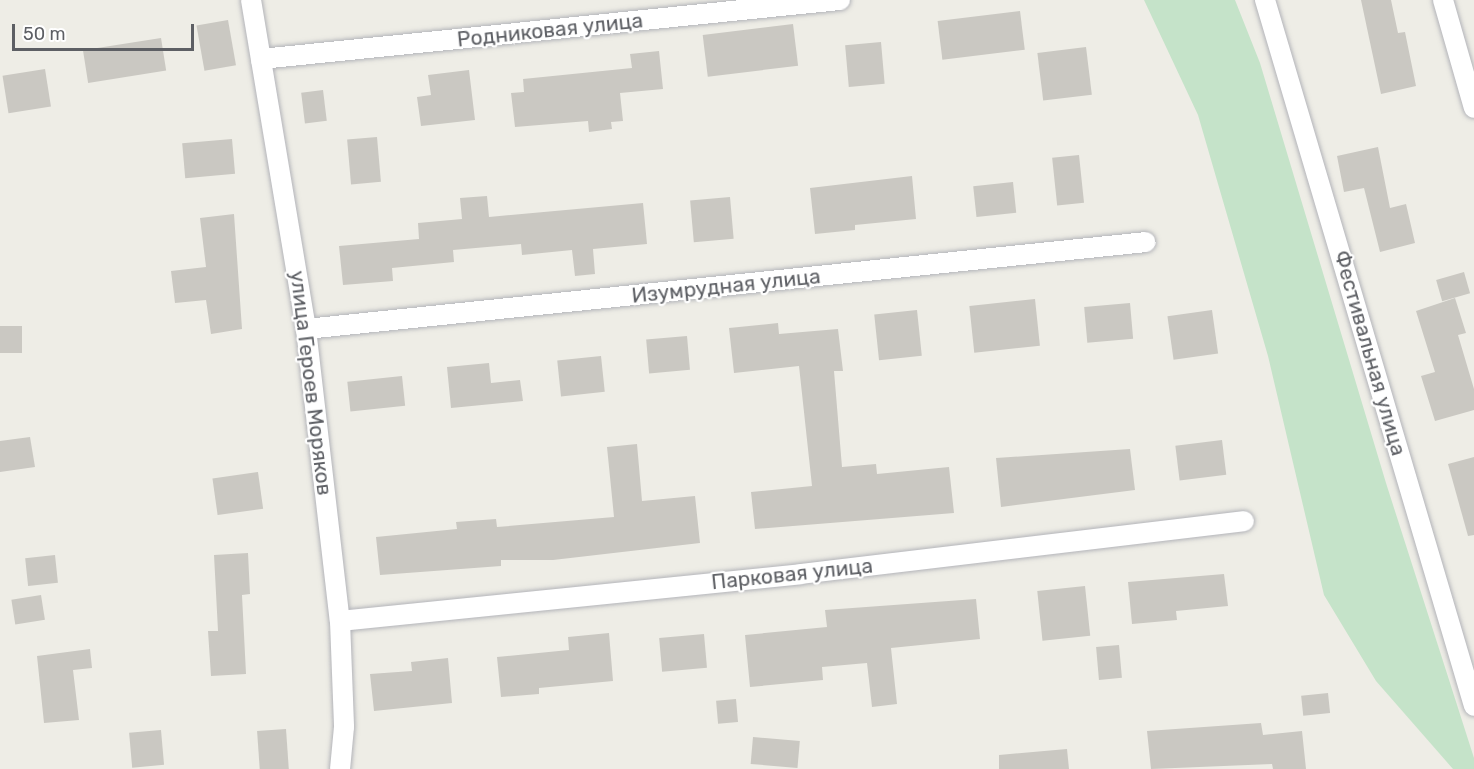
<!DOCTYPE html>
<meta charset="utf-8">
<style>
body{margin:0}
#map{position:relative;width:1474px;height:769px;overflow:hidden;background:#eeede6;font-family:Rubik,sans-serif}
div>[style]{position:absolute}
.green>*{inset:0;background:#c5e3c9}
.building>*{inset:0;background:#cac8c2;transform-origin:0 0}
.roads{filter:drop-shadow(0 0 2px #b3b4b9) drop-shadow(0 0 2px #b3b4b9)}
.street>*{height:20px;margin:-10px;padding:0 10px;transform-origin:10px;border-radius:10px;background:#fff}
span{translate:-50% -50%;white-space:nowrap;text-align:center;line-height:1.15;-webkit-text-stroke:4.5px #fff;paint-order:stroke}
.street-label{font-size:21px;color:#5d5f64}
.scale{position:absolute;left:12px;top:24px;width:182px;height:27px;box-sizing:border-box;border:3px solid #5d5f64;border-top:0;padding-left:8px;font-size:18px;line-height:21px;white-space:nowrap;color:#5d5f64;-webkit-text-stroke:4px #fff;paint-order:stroke}
</style>
<div id="map">
<div class="green">
<i style="clip-path:polygon(1144px 0,1235px 0,1260px 63px,1386px 483px,1474px 758px,1474px 769px,1453px 769px,1376px 681px,1324px 595px,1268px 356px,1198px 115px)"></i>
</div>
<div class="building">
<i style="clip-path:polygon(1361px 0,1391px 0,1398px 33px,1405px 32px,1416px 86px,1381px 94px)"></i>
<i style="left:1020px;top:11px;width:39px;height:83px;rotate:83deg"></i>
<i style="left:228px;top:20px;width:46px;height:32px;rotate:80deg"></i>
<i style="left:793px;top:24px;width:42px;height:91px;rotate:83deg"></i>
<i style="left:161px;top:38px;width:33px;height:79px;rotate:81deg"></i>
<i style="left:881px;top:42px;width:42px;height:36px;rotate:85deg"></i>
<i style="left:1086px;top:47px;width:48px;height:49px;rotate:83deg"></i>
<i style="clip-path:polygon(659px 51px,663px 89px,620px 93px,623px 121px,611px 122px,612px 129px,589px 132px,588px 121px,515px 127px,511px 93px,524px 92px,523px 79px,632px 68px,630px 54px)"></i>
<i style="left:45px;top:69px;width:38px;height:43px;rotate:81deg"></i>
<i style="clip-path:polygon(469px 70px,475px 120px,421px 126px,417px 97px,431px 95px,428px 75px)"></i>
<i style="left:323px;top:90px;width:31px;height:22px;rotate:83deg"></i>
<i style="left:377px;top:137px;width:45px;height:30px;rotate:85deg"></i>
<i style="left:232px;top:139px;width:35px;height:50px;rotate:85deg"></i>
<i style="clip-path:polygon(1378px 147px,1390px 208px,1406px 204px,1415px 243px,1380px 252px,1364px 188px,1344px 192px,1337px 156px)"></i>
<i style="left:1079px;top:155px;width:48px;height:27px;rotate:84deg"></i>
<i style="clip-path:polygon(912px 176px,916px 219px,855px 225px,855px 230px,815px 234px,810px 188px)"></i>
<i style="left:1013px;top:182px;width:31px;height:40px;rotate:84deg"></i>
<i style="clip-path:polygon(487px 196px,489px 217px,643px 203px,647px 244px,593px 249px,595px 274px,575px 276px,572px 250px,522px 255px,521px 244px,453px 250px,454px 262px,392px 268px,393px 281px,343px 285px,339px 246px,419px 239px,418px 223px,462px 219px,460px 198px)"></i>
<i style="left:730px;top:197px;width:42px;height:40px;rotate:85deg"></i>
<i style="clip-path:polygon(234px 214px,242px 329px,211px 334px,206px 300px,175px 303px,171px 271px,206px 267px,200px 218px)"></i>
<i style="left:1464px;top:272px;width:22px;height:29px;rotate:74deg"></i>
<i style="clip-path:polygon(1455px 298px,1466px 333px,1458px 335px,1474px 389px,1474px 410px,1435px 421px,1421px 376px,1435px 372px,1416px 311px)"></i>
<i style="left:1035px;top:299px;width:47px;height:66px;rotate:84deg"></i>
<i style="left:1130px;top:303px;width:36px;height:46px;rotate:85deg"></i>
<i style="left:917px;top:310px;width:46px;height:43px;rotate:84deg"></i>
<i style="left:1212px;top:310px;width:44px;height:45px;rotate:82deg"></i>
<i style="clip-path:polygon(778px 323px,779px 334px,838px 329px,843px 371px,834px 371px,842px 467px,876px 464px,877px 474px,949px 467px,954px 513px,755px 529px,751px 492px,812px 486px,799px 366px,734px 373px,729px 328px)"></i>
<i style="left:0;top:326px;width:22px;height:27px"></i>
<i style="left:687px;top:336px;width:34px;height:41px;rotate:85deg"></i>
<i style="left:601px;top:356px;width:36px;height:44px;rotate:84deg"></i>
<i style="clip-path:polygon(489px 363px,491px 383px,520px 380px,523px 401px,451px 408px,447px 367px)"></i>
<i style="left:402px;top:376px;width:30px;height:55px;rotate:84deg"></i>
<i style="clip-path:polygon(30px 437px,35px 467px,0 472px,0 441px)"></i>
<i style="left:1222px;top:440px;width:35px;height:47px;rotate:83deg"></i>
<i style="clip-path:polygon(637px 444px,642px 501px,695px 496px,700px 543px,553px 560px,501px 560px,501px 566px,380px 575px,376px 537px,457px 529px,456px 522px,496px 519px,497px 527px,614px 517px,607px 447px)"></i>
<i style="clip-path:polygon(1130px 449px,1135px 490px,1001px 507px,996px 458px)"></i>
<i style="clip-path:polygon(1474px 457px,1474px 535px,1468px 536px,1448px 464px)"></i>
<i style="left:258px;top:472px;width:37px;height:46px;rotate:82deg"></i>
<i style="clip-path:polygon(248px 553px,250px 594px,242px 595px,246px 674px,211px 676px,208px 631px,218px 631px,214px 555px)"></i>
<i style="left:55px;top:555px;width:28px;height:30px;rotate:84deg"></i>
<i style="clip-path:polygon(1224px 574px,1228px 606px,1176px 611px,1177px 620px,1132px 624px,1128px 582px)"></i>
<i style="left:1085px;top:586px;width:50px;height:48px;rotate:84deg"></i>
<i style="left:41px;top:595px;width:25px;height:30px;rotate:81deg"></i>
<i style="clip-path:polygon(976px 599px,980px 639px,891px 648px,897px 704px,872px 707px,867px 663px,822px 667px,823px 680px,750px 687px,745px 635px,827px 627px,825px 610px)"></i>
<i style="clip-path:polygon(609px 633px,613px 681px,539px 688px,539px 694px,501px 697px,497px 657px,569px 650px,568px 637px)"></i>
<i style="left:704px;top:634px;width:34px;height:45px;rotate:85deg"></i>
<i style="left:1119px;top:645px;width:33px;height:23px;rotate:85deg"></i>
<i style="clip-path:polygon(90px 649px,92px 668px,73px 670px,79px 720px,44px 723px,37px 656px)"></i>
<i style="clip-path:polygon(448px 658px,452px 703px,374px 711px,370px 674px,412px 671px,411px 662px)"></i>
<i style="left:1328px;top:693px;width:20px;height:27px;rotate:84deg"></i>
<i style="left:736px;top:699px;width:23px;height:20px;rotate:85deg"></i>
<i style="clip-path:polygon(1261px 723px,1263px 735px,1302px 731px,1306px 769px,1273px 769px,1272px 764px,1151px 769px,1147px 731px)"></i>
<i style="left:286px;top:729px;width:40px;height:29px;rotate:86deg"></i>
<i style="left:161px;top:730px;width:35px;height:32px;rotate:85deg"></i>
<i style="left:753px;top:737px;width:47px;height:27px;rotate:5deg"></i>
<i style="clip-path:polygon(1067px 749px,1069px 769px,999px 769px,999px 755px)"></i>
</div>
<div class="roads">
<div class="street">
<i style="left:251px;top:0;width:334px;rotate:80.5deg"></i>
<i style="left:306px;top:329px;width:294px;rotate:83.4deg"></i>
<i style="left:340px;top:621px;width:106px;rotate:87.8deg"></i>
<i style="left:344px;top:727px;width:42px;rotate:95.4deg"></i>
<i style="left:1265px;top:0;width:736px;rotate:73.51deg"></i>
<i style="left:1443px;top:0;width:112px;rotate:74deg"></i>
<i style="left:261px;top:59px;width:582px;rotate:-5.82deg"></i>
<i style="left:306px;top:329px;width:844px;rotate:-5.91deg"></i>
<i style="left:340px;top:621px;width:463px;rotate:-5.8deg"></i>
<i style="left:801px;top:574px;width:446px;rotate:-6.8deg"></i>
</div>
</div>
<div class="street-label">
<span style="left:550px;top:30px;rotate:-6deg">Родниковая улица</span>
<span style="left:726px;top:286px;rotate:-6deg">Изумрудная улица</span>
<span style="left:1370px;top:353px;rotate:74deg">Фестивальная улица</span>
<span style="left:311px;top:383px;rotate:83deg">улица Героев Моряков</span>
<span style="left:792px;top:574px;rotate:-6deg">Парковая улица</span>
</div>
<div class="scale">50 m</div>
</div>
